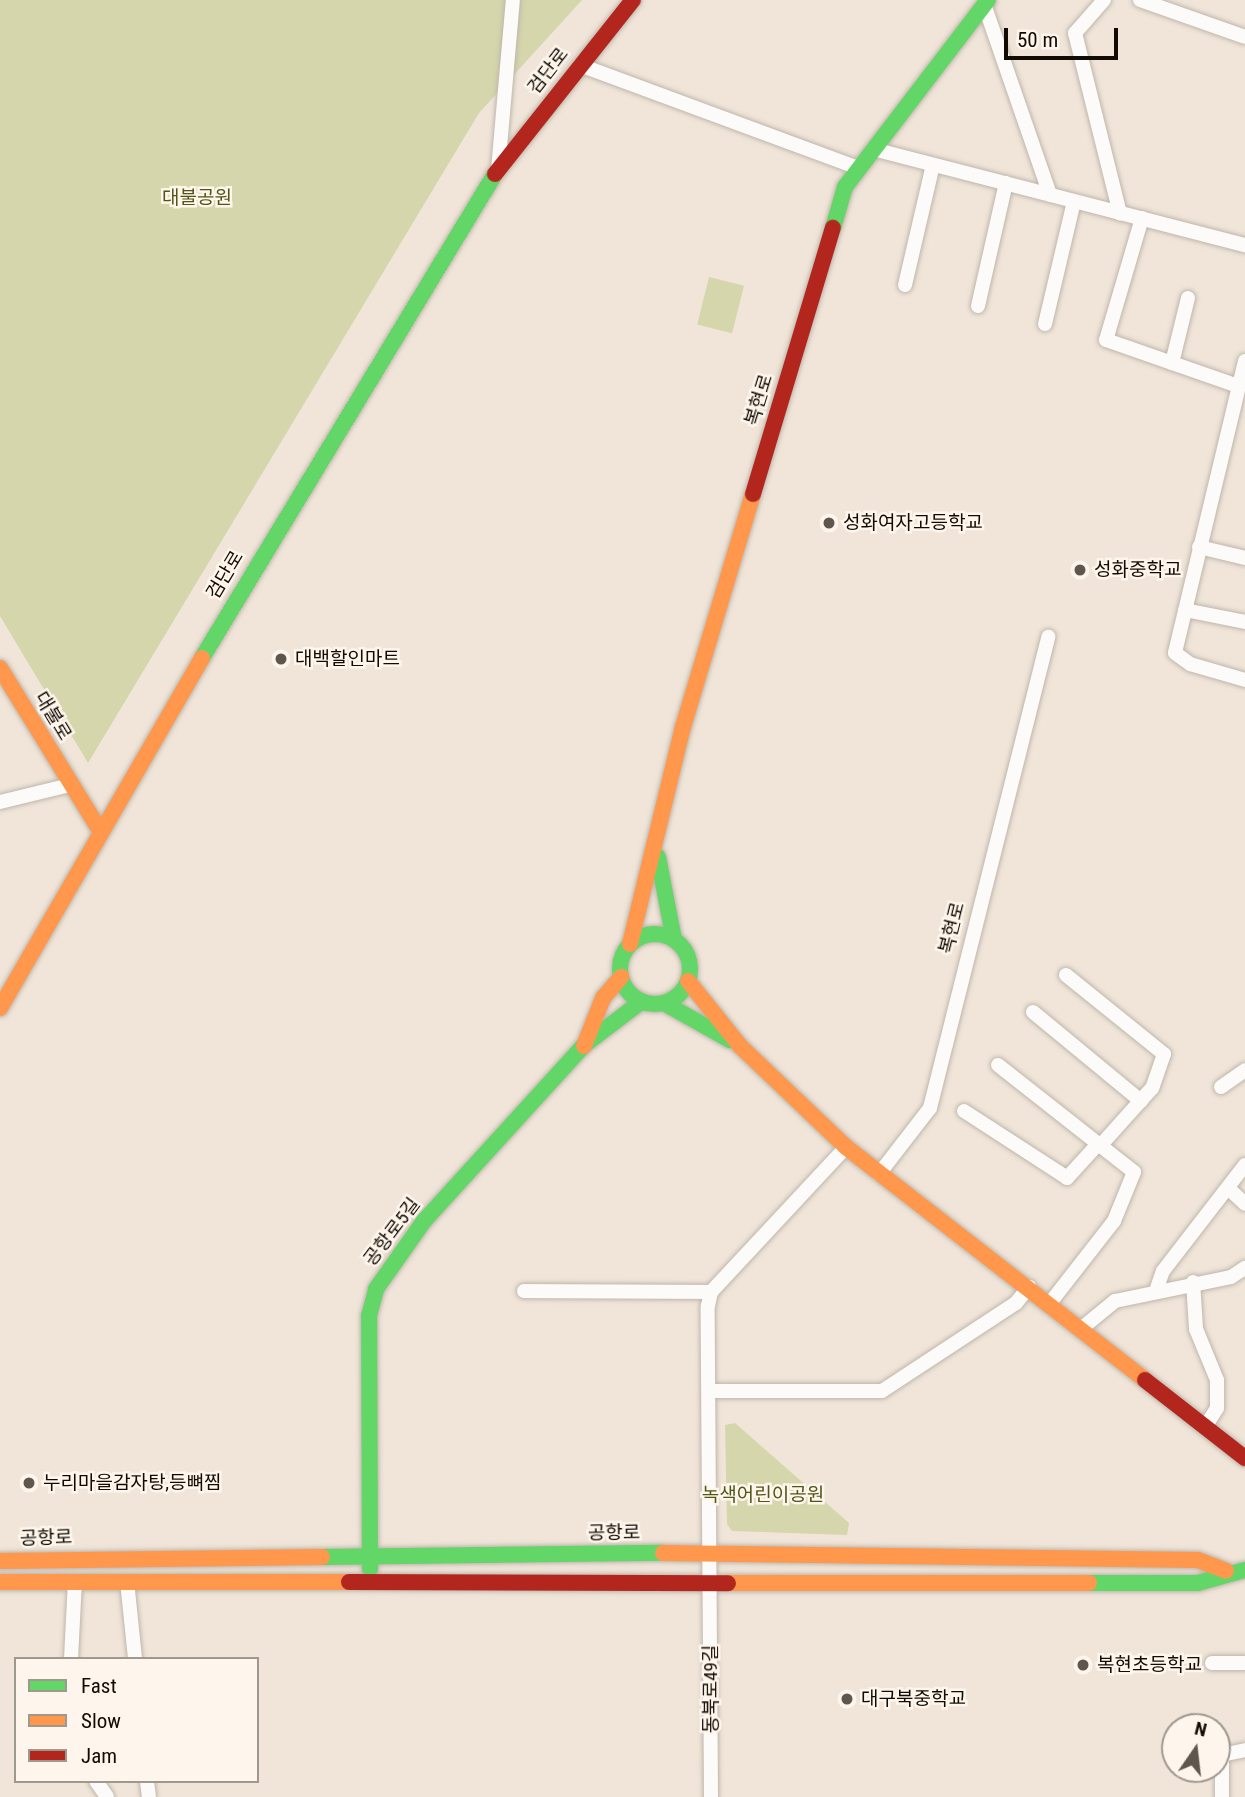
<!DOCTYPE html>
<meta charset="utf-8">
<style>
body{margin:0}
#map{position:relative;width:1245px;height:1797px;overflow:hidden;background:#f0e5d8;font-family:"Roboto Condensed","Noto Sans KR",sans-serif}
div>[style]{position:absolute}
.green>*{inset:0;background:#d5d6ab;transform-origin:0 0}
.roads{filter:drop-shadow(0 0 2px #bfb6ac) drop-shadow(0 0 2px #bfb6ac)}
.street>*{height:14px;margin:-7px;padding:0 7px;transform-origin:7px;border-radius:7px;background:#fdfbf9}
.fast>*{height:16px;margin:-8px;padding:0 8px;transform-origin:8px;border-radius:8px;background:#63d668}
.fast>.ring{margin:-8px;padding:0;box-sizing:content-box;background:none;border:16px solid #63d668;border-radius:50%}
.slow>*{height:16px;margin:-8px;padding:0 8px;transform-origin:8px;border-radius:8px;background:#ff974d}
.jam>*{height:16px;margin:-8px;padding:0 8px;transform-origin:8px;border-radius:8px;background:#b3261e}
.dots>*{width:19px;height:19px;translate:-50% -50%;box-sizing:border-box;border:4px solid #fef6ec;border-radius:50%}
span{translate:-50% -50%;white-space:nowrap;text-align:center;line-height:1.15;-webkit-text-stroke:5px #fef6ec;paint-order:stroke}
.street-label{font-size:19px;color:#110b04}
.park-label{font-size:19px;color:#4f5716}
.poi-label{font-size:19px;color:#110b04}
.left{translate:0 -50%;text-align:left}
.legend{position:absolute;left:14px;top:1657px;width:245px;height:126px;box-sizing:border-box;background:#fef6ec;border:2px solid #9f988f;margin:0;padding:9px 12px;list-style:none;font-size:21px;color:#110b04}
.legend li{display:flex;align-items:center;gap:14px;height:35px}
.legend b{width:35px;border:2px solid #9f988f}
.north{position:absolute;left:1161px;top:1713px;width:70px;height:70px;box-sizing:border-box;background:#fef6ec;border:2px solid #9f988f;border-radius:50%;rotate:14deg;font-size:19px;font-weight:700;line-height:28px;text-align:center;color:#110b04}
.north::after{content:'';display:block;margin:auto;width:24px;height:32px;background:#5f574e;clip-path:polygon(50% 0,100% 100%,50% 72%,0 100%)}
.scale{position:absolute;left:1004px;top:28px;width:114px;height:32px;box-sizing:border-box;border:4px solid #110b04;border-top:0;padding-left:9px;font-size:21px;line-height:24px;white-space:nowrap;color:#110b04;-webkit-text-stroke:5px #fef6ec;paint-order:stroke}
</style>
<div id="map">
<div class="green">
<i style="clip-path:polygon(0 0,582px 0,479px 113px,88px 763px,0 616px)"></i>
<i style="left:709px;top:277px;width:36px;height:49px;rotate:14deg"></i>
<i style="clip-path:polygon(735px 1423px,849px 1523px,847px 1535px,732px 1531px,727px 1524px,725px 1425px)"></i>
</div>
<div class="roads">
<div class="street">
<i style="left:1104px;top:0;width:44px;rotate:131.3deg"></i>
<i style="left:1075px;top:33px;width:186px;rotate:76deg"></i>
<i style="left:1140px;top:0;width:111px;rotate:19.4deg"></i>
<i style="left:984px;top:4px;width:202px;rotate:70.9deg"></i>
<i style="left:580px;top:65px;width:297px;rotate:20.3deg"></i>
<i style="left:873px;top:149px;width:384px;rotate:14.5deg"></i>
<i style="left:498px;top:170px;width:171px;rotate:-85deg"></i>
<i style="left:1142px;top:218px;width:127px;rotate:106.4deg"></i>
<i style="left:1106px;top:340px;width:140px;rotate:19.2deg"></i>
<i style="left:905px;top:285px;width:123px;rotate:-76.9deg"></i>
<i style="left:978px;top:306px;width:126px;rotate:-77.2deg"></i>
<i style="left:1045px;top:324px;width:126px;rotate:-76.7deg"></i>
<i style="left:1245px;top:361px;width:300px;rotate:103.5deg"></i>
<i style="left:1175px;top:653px;width:19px;rotate:36deg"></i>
<i style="left:1190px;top:664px;width:57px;rotate:16.2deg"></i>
<i style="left:1172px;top:363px;width:67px;rotate:-76.2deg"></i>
<i style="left:1199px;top:547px;width:47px;rotate:13.4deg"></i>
<i style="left:1185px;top:610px;width:61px;rotate:11.3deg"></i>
<i style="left:0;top:802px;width:72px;rotate:-13.7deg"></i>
<i style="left:1066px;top:975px;width:126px;rotate:38.9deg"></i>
<i style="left:1164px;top:1054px;width:36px;rotate:109deg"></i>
<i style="left:1152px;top:1088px;width:78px;rotate:131.9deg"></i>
<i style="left:1033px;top:1012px;width:140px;rotate:39.5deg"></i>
<i style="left:998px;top:1065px;width:173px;rotate:38.2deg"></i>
<i style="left:1134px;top:1172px;width:53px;rotate:112.2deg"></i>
<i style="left:1114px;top:1221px;width:104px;rotate:128deg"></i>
<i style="left:1221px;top:1087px;width:29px;rotate:-35deg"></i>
<i style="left:964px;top:1111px;width:123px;rotate:33deg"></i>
<i style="left:1067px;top:1178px;width:46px;rotate:-47.6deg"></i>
<i style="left:879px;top:1174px;width:83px;rotate:-52.3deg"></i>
<i style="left:930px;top:1108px;width:486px;rotate:-75.9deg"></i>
<i style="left:1228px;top:1188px;width:23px;rotate:43deg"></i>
<i style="left:1193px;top:1282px;width:47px;rotate:86.3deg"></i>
<i style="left:1196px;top:1329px;width:55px;rotate:67.6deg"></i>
<i style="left:1217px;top:1380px;width:28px;rotate:90deg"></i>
<i style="left:1217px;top:1408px;width:22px;rotate:122deg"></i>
<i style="left:1157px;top:1288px;width:18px;rotate:-71deg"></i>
<i style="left:1163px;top:1271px;width:134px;rotate:-52.3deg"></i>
<i style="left:524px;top:1291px;width:187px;rotate:0.3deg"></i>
<i style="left:1082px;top:1328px;width:43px;rotate:-39.3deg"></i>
<i style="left:1115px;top:1301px;width:118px;rotate:-11.7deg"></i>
<i style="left:1231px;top:1277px;width:17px;rotate:-33deg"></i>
<i style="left:710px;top:1391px;width:172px"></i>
<i style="left:882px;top:1391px;width:160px;rotate:-33.3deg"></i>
<i style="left:1016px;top:1303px;width:21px;rotate:-51deg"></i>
<i style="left:127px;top:1581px;width:78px;rotate:84.1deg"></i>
<i style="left:71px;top:1659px;width:78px;rotate:-87.1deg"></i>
<i style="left:1212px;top:1663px;width:33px"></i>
<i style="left:96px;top:1781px;width:19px;rotate:55deg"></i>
<i style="left:147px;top:1781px;width:16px;rotate:83deg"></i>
<i style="left:711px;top:1797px;width:491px;rotate:-90.4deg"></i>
<i style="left:708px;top:1306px;width:14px;rotate:-78deg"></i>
<i style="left:711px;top:1292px;width:198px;rotate:-47deg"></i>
<i style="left:1222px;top:1797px;width:42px;rotate:-90deg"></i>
<i style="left:1222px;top:1755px;width:24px;rotate:-12deg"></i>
</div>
<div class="fast">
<i style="left:833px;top:228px;width:43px;rotate:-73.7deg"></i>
<i style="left:845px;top:187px;width:235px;rotate:-52.6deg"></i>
<i style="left:202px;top:658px;width:566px;rotate:-58.81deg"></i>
<i style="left:658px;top:857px;width:84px;rotate:79deg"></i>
<i class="ring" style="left:620px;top:934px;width:54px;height:54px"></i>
<i style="left:664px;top:1003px;width:76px;rotate:29.3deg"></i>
<i style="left:322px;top:1557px;width:341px;rotate:-0.7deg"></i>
<i style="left:370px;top:1569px;width:253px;rotate:-90.2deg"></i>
<i style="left:369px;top:1316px;width:28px;rotate:-75deg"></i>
<i style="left:376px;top:1289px;width:83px;rotate:-54.8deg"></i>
<i style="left:424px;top:1221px;width:236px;rotate:-47.7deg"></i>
<i style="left:583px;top:1046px;width:74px;rotate:-37.3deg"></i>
<i style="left:1089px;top:1583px;width:109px"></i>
<i style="left:1198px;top:1583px;width:49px;rotate:-15.5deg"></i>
</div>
<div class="slow">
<i style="left:0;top:668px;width:189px;rotate:58.4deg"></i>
<i style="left:630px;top:944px;width:223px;rotate:-76.3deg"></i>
<i style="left:683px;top:727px;width:243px;rotate:-73.3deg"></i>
<i style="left:688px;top:981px;width:83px;rotate:51.3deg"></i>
<i style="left:740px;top:1046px;width:146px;rotate:43.6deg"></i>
<i style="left:846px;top:1147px;width:379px;rotate:37.9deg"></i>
<i style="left:0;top:1008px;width:404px;rotate:-60deg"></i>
<i style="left:584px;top:1046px;width:52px;rotate:-68.4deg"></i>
<i style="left:603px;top:998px;width:28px;rotate:-49deg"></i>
<i style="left:663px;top:1553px;width:535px;rotate:0.75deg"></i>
<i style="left:1198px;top:1560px;width:30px;rotate:21deg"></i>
<i style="left:0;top:1561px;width:322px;rotate:-0.7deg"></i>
<i style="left:0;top:1582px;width:349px"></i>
<i style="left:728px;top:1583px;width:361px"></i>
</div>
<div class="jam">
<i style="left:495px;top:174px;width:222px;rotate:-51.6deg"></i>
<i style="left:753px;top:494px;width:278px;rotate:-73.3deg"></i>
<i style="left:1145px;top:1380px;width:127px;rotate:38deg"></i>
<i style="left:349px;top:1582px;width:379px;rotate:0.2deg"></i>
</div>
</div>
<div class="dots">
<i style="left:829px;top:523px;background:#5f574e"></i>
<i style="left:1080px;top:570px;background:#5f574e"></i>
<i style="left:281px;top:659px;background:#5f574e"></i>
<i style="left:29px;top:1483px;background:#5f574e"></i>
<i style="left:1083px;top:1665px;background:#5f574e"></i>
<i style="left:847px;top:1699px;background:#5f574e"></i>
</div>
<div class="street-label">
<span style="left:548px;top:71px;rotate:-52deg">검단로</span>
<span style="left:759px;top:400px;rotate:-73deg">복현로</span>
<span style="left:225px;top:575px;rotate:-59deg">검단로</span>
<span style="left:53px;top:716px;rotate:59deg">대불로</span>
<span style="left:952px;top:928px;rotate:-76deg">복현로</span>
<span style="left:392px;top:1232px;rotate:-53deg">공항로5길</span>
<span style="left:614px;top:1533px;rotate:-1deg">공항로</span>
<span style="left:46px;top:1538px;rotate:-2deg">공항로</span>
<span style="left:711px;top:1689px;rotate:-90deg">동북로49길</span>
</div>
<div class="park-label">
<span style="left:197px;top:198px">대불공원</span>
<span style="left:763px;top:1495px">녹색어린이공원</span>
</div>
<div class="poi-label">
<span class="left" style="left:843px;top:523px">성화여자고등학교</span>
<span class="left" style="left:1094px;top:570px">성화중학교</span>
<span class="left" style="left:295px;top:659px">대백할인마트</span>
<span class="left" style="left:43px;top:1483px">누리마을감자탕,등뼈찜</span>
<span class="left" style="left:1097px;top:1665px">복현초등학교</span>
<span class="left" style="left:861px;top:1699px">대구북중학교</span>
</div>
<ul class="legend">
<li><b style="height:9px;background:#63d668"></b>Fast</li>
<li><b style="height:9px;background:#ff974d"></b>Slow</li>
<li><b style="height:9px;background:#b3261e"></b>Jam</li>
</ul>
<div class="north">N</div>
<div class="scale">50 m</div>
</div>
